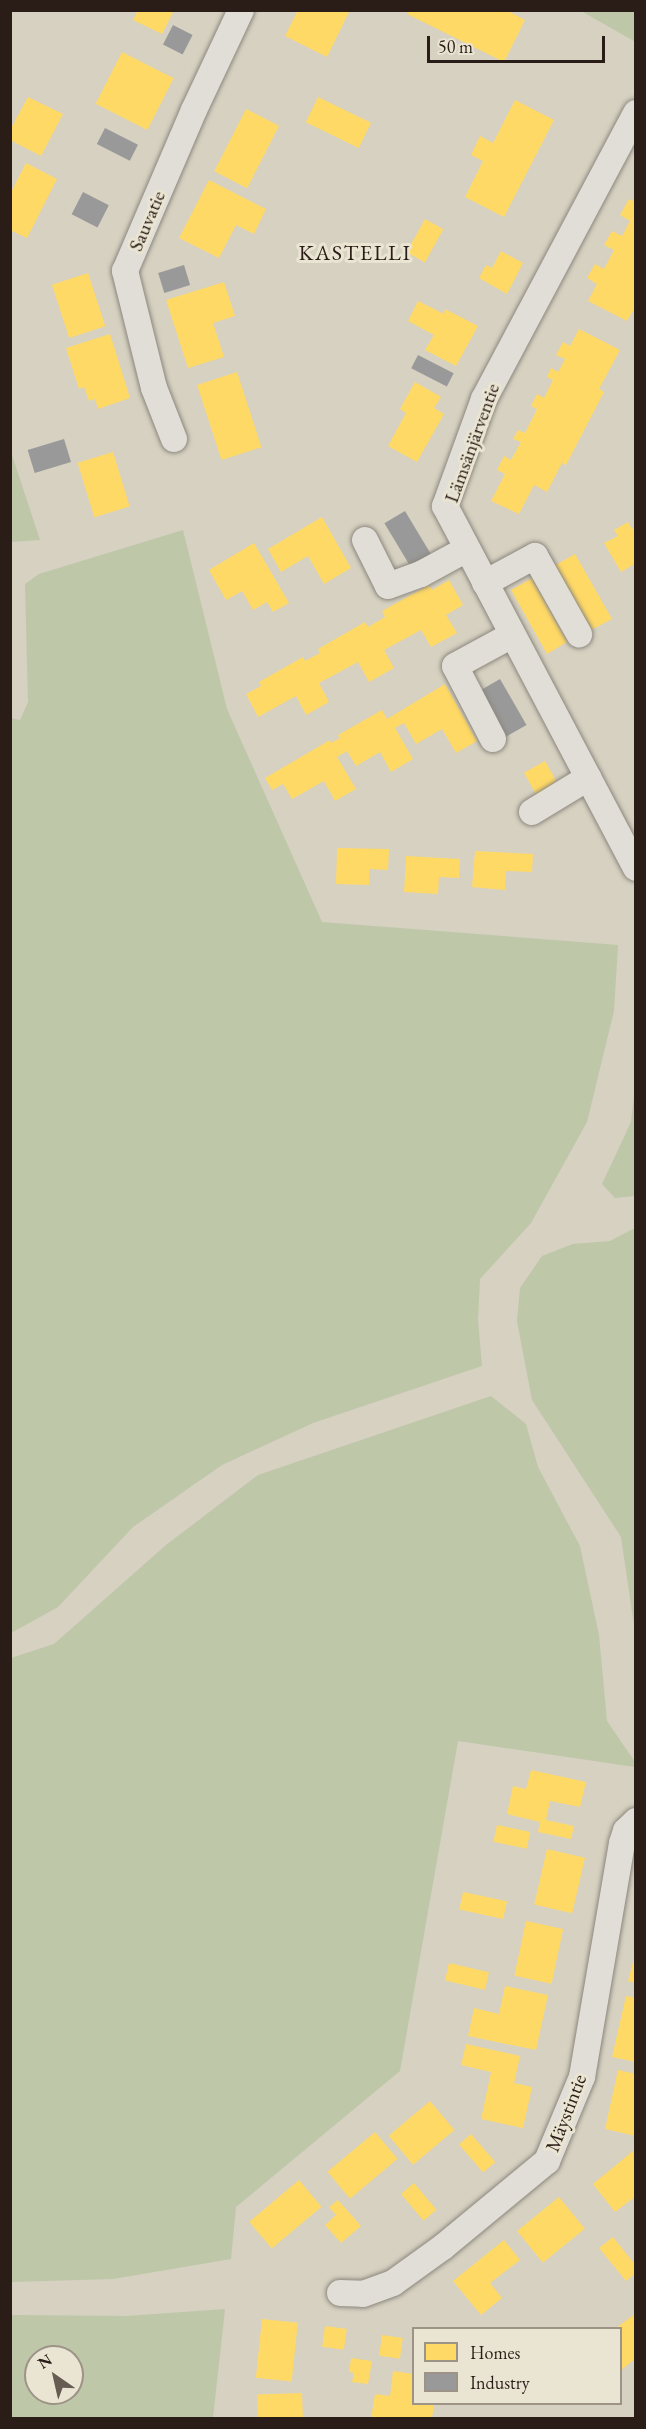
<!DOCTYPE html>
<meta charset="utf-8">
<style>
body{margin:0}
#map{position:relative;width:646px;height:2429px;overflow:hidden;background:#d6d1c1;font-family:"EB Garamond",serif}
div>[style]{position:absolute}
.green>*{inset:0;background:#bec7a8}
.homes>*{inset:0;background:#ffd966;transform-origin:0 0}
.industry>*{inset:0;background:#999;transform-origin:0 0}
.roads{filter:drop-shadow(0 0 2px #8c877e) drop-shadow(0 0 2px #8c877e)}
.minor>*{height:26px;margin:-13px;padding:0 13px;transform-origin:13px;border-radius:13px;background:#e0ded6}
span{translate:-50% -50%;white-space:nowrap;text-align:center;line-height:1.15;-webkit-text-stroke:6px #eae4d2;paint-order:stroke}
.street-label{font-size:20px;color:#2a1d17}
.quarter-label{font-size:22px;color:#2a1d17;letter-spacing:1.5px}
.frame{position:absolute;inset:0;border:12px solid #2a1d17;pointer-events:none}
.legend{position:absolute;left:412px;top:2327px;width:210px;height:78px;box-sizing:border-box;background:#eae4d2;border:2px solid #9d9487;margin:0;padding:8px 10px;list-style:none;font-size:18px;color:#2a1d17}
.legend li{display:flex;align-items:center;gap:12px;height:30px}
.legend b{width:30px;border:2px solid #9d9487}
.north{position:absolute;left:24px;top:2345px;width:60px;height:60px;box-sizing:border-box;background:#eae4d2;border:2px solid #9d9487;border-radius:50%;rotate:326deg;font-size:16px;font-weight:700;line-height:24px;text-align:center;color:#2a1d17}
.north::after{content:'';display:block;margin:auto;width:21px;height:27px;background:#665c52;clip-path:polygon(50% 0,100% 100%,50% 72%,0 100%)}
.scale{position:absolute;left:427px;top:36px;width:178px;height:27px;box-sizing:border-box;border:3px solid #2a1d17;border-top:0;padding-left:8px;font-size:18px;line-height:21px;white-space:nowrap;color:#2a1d17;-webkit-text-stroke:4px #eae4d2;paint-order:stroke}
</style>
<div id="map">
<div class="green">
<i style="clip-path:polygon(581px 11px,635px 11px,635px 38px,634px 41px)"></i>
<i style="clip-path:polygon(11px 452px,40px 540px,11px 542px)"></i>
<i style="clip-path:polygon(183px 530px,227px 709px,322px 922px,618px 945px,614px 1011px,587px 1122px,531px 1223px,480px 1279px,478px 1320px,482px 1366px,313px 1423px,222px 1465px,133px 1527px,58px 1607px,11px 1633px,10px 718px,20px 720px,28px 702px,25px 584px,39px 574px)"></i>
<i style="clip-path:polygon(635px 1086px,635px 1196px,615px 1198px,602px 1184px,631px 1122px)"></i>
<i style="clip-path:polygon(635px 1228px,635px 1632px,621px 1537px,532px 1400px,517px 1321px,520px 1288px,542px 1256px,573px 1244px,610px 1241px)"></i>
<i style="clip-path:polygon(491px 1396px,526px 1424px,538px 1467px,580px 1546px,599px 1635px,607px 1721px,635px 1762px,635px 1767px,458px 1741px,400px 2071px,236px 2207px,231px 2259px,113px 2279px,11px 2282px,11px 1658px,54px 1644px,166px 1545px,258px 1475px)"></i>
<i style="clip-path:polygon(evenodd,225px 2309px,213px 2418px,11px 2418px,11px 2315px,126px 2316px,225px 2309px,36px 2357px,72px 2357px,72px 2393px,36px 2393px,36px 2357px)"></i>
</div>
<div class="homes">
<i style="clip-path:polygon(138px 10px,174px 10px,162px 34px,133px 20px)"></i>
<i style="clip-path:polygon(298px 10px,350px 10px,327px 57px,285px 36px)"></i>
<i style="clip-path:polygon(409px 10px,506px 10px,525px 20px,504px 62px,407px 14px)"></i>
<i style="left:122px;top:52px;width:58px;height:58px;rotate:27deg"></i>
<i style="clip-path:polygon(28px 97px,63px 114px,41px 156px,10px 140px,10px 130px)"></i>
<i style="left:318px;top:97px;width:59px;height:28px;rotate:26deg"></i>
<i style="clip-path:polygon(515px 100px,554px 120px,504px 217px,465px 197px,483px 161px,471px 155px,480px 136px,493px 143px)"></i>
<i style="left:246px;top:109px;width:37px;height:70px;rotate:27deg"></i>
<i style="clip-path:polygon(26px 163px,57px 179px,27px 238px,10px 230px,10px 194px)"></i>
<i style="clip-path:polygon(209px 180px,266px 209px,254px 234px,236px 225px,219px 258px,179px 238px)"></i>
<i style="clip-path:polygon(629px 199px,636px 202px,636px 306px,627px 321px,588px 301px,597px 284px,587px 278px,595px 264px,604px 269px,614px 250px,604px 245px,612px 231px,622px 236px,630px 221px,620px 215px)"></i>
<i style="left:425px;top:219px;width:21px;height:38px;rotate:29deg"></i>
<i style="clip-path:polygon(501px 251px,523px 263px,507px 294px,479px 278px,486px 265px,492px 268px)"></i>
<i style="left:88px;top:273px;width:56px;height:38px;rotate:72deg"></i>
<i style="clip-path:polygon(224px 282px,235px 316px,213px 323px,224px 357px,188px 368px,166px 300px)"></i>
<i style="clip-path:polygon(418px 301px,444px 314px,445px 309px,478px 326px,456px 366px,425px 350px,434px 335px,408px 321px)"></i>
<i style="clip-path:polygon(579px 329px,620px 350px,599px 389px,604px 392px,566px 465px,562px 463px,547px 492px,534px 485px,519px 514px,491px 501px,505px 474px,497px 470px,504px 456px,511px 460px,521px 442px,513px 439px,518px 430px,525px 433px,537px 409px,531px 406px,537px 394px,544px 398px,553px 380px,547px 377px,551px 368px,558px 372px,565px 359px,556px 355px,563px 342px,570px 346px)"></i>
<i style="clip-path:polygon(110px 334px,130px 398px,98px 409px,95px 399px,89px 401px,84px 387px,79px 389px,66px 348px)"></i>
<i style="left:237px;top:372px;width:79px;height:42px;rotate:72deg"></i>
<i style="clip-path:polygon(415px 382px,441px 397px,434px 408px,444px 414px,417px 462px,388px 446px,406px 413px,400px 409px)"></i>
<i style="left:113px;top:452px;width:57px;height:37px;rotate:73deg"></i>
<i style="clip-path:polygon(322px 517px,351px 568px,324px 584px,308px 556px,281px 572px,268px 549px)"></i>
<i style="clip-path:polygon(628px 522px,632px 529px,636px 527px,636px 563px,621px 572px,604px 543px,618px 536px,614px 530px)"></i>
<i style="clip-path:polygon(254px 543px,289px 603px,273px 612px,267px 602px,253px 610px,242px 591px,226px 600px,209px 570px)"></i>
<i style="clip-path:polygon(575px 554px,612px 619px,591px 630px,557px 568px,533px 581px,567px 642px,547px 654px,511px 590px)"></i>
<i style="clip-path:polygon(449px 580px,463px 605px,446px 615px,457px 633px,431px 647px,421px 630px,384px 650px,394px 668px,369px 682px,358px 662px,319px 683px,329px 702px,306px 715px,296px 696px,258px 717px,246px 694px,261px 686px,259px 682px,303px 657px,305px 661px,320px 653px,318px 649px,365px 622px,368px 627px,385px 617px,382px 611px,429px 585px,432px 590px)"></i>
<i style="clip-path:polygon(445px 684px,477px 741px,456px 753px,442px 729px,416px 744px,404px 723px,395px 728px,413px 759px,391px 772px,380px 752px,356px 766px,347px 751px,337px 757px,356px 789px,335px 801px,324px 781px,292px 799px,283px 784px,272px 790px,265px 778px,330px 740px,331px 743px,340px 738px,338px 735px,382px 710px,387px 719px)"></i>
<i style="left:545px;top:761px;width:29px;height:24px;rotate:61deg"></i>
<i style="clip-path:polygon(337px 848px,389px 849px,388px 870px,369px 869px,369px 885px,336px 884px)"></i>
<i style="clip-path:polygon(475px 851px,533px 854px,532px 872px,506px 871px,505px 890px,472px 887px)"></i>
<i style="clip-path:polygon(406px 856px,460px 859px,459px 878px,439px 877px,438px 894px,404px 892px)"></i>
<i style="clip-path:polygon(531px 1770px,586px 1782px,580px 1807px,550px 1801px,546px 1820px,574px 1826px,571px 1839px,538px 1832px,540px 1822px,507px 1814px,513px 1786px,526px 1789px)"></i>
<i style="left:497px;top:1825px;width:34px;height:17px;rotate:12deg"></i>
<i style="left:547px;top:1849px;width:39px;height:57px;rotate:13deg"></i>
<i style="left:463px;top:1892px;width:45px;height:18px;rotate:12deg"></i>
<i style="left:526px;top:1921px;width:38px;height:56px;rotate:12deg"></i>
<i style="clip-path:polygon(635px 1954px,636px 1954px,636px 1983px,628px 1981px)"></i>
<i style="left:449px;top:1963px;width:41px;height:18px;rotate:13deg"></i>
<i style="clip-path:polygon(505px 1986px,548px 1995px,536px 2050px,468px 2036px,474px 2008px,499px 2014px)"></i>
<i style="clip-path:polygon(626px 1996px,636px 1998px,636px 2062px,612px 2057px)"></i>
<i style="clip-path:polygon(466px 2044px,520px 2056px,514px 2083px,532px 2087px,523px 2128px,481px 2119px,491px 2072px,461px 2065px)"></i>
<i style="clip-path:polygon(618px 2070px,636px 2074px,636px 2136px,605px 2129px)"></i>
<i style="left:430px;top:2101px;width:38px;height:54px;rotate:50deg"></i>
<i style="left:375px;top:2132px;width:35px;height:62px;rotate:50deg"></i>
<i style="left:471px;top:2134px;width:37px;height:16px;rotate:49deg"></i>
<i style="clip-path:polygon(633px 2151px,636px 2196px,615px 2212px,593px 2184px)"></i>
<i style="left:299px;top:2180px;width:35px;height:65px;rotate:50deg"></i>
<i style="left:414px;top:2183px;width:35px;height:17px;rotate:50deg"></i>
<i style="left:559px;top:2197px;width:41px;height:54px;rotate:51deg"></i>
<i style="clip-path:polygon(338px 2200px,361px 2226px,341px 2243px,325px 2225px,336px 2215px,329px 2207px)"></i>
<i style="clip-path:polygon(613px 2237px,636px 2266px,636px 2273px,626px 2281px,599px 2248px)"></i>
<i style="clip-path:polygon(504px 2240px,520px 2260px,490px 2283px,502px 2298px,481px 2315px,453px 2281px)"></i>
<i style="clip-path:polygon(636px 2313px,636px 2358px,620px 2371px,620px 2328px,616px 2328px)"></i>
<i style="left:262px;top:2319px;width:36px;height:59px;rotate:6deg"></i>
<i style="left:325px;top:2326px;width:22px;height:21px;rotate:8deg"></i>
<i style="left:382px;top:2335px;width:21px;height:21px;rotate:8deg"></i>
<i style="clip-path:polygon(351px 2358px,372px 2361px,368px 2384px,352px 2382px,354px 2373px,349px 2372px)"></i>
<i style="clip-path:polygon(393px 2371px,413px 2374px,414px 2404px,434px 2404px,432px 2418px,371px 2418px,375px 2394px,390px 2396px)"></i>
<i style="left:302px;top:2393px;width:25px;height:45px;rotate:88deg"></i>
</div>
<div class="industry">
<i style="left:173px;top:25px;width:22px;height:22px;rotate:27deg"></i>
<i style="left:105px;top:128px;width:37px;height:18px;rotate:27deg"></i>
<i style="left:83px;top:192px;width:29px;height:25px;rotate:27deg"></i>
<i style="left:184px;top:265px;width:21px;height:27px;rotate:73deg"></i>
<i style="left:418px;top:355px;width:40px;height:15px;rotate:27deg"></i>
<i style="left:64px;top:439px;width:24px;height:38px;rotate:73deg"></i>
<i style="left:405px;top:511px;width:56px;height:24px;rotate:59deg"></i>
<i style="left:500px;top:679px;width:53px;height:24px;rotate:60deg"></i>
</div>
<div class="roads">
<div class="minor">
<i style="left:636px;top:113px;width:324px;rotate:118deg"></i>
<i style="left:484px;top:399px;width:114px;rotate:110deg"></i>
<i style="left:445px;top:506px;width:409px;rotate:62.2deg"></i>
<i style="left:174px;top:439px;width:55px;rotate:-111.4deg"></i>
<i style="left:154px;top:388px;width:121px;rotate:-103.9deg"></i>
<i style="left:125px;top:271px;width:175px;rotate:-66.8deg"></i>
<i style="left:194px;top:110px;width:110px;rotate:-64.8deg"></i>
<i style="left:365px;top:540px;width:51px;rotate:63.4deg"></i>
<i style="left:388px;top:586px;width:35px;rotate:-20deg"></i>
<i style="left:421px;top:574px;width:52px;rotate:-28.5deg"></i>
<i style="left:485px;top:583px;width:57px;rotate:-28.4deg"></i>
<i style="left:535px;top:556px;width:90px;rotate:60.6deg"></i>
<i style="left:493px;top:739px;width:82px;rotate:-117.5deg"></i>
<i style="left:455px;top:666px;width:65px;rotate:-28.5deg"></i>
<i style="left:532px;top:812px;width:66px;rotate:-31.3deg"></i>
<i style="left:340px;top:2293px;width:23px;rotate:2deg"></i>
<i style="left:363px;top:2294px;width:32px;rotate:-20deg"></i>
<i style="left:393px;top:2283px;width:62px;rotate:-35.8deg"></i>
<i style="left:443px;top:2247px;width:135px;rotate:-39.6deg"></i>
<i style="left:547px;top:2161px;width:91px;rotate:-67.4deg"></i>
<i style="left:582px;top:2077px;width:237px;rotate:-80.3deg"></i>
<i style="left:622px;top:1843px;width:13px;rotate:-72deg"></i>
<i style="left:626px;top:1831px;width:14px;rotate:-45deg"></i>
</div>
</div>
<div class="street-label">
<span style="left:147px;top:221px;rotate:-67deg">Sauvatie</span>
<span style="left:472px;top:443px;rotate:-70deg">Lämsänjärventie</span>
<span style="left:566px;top:2113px;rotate:-69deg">Mäystintie</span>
</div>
<div class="quarter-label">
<span style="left:355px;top:253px">KASTELLI</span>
</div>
<div class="frame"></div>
<ul class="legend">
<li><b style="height:16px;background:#ffd966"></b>Homes</li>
<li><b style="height:16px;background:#999"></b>Industry</li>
</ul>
<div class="north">N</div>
<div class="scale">50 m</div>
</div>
